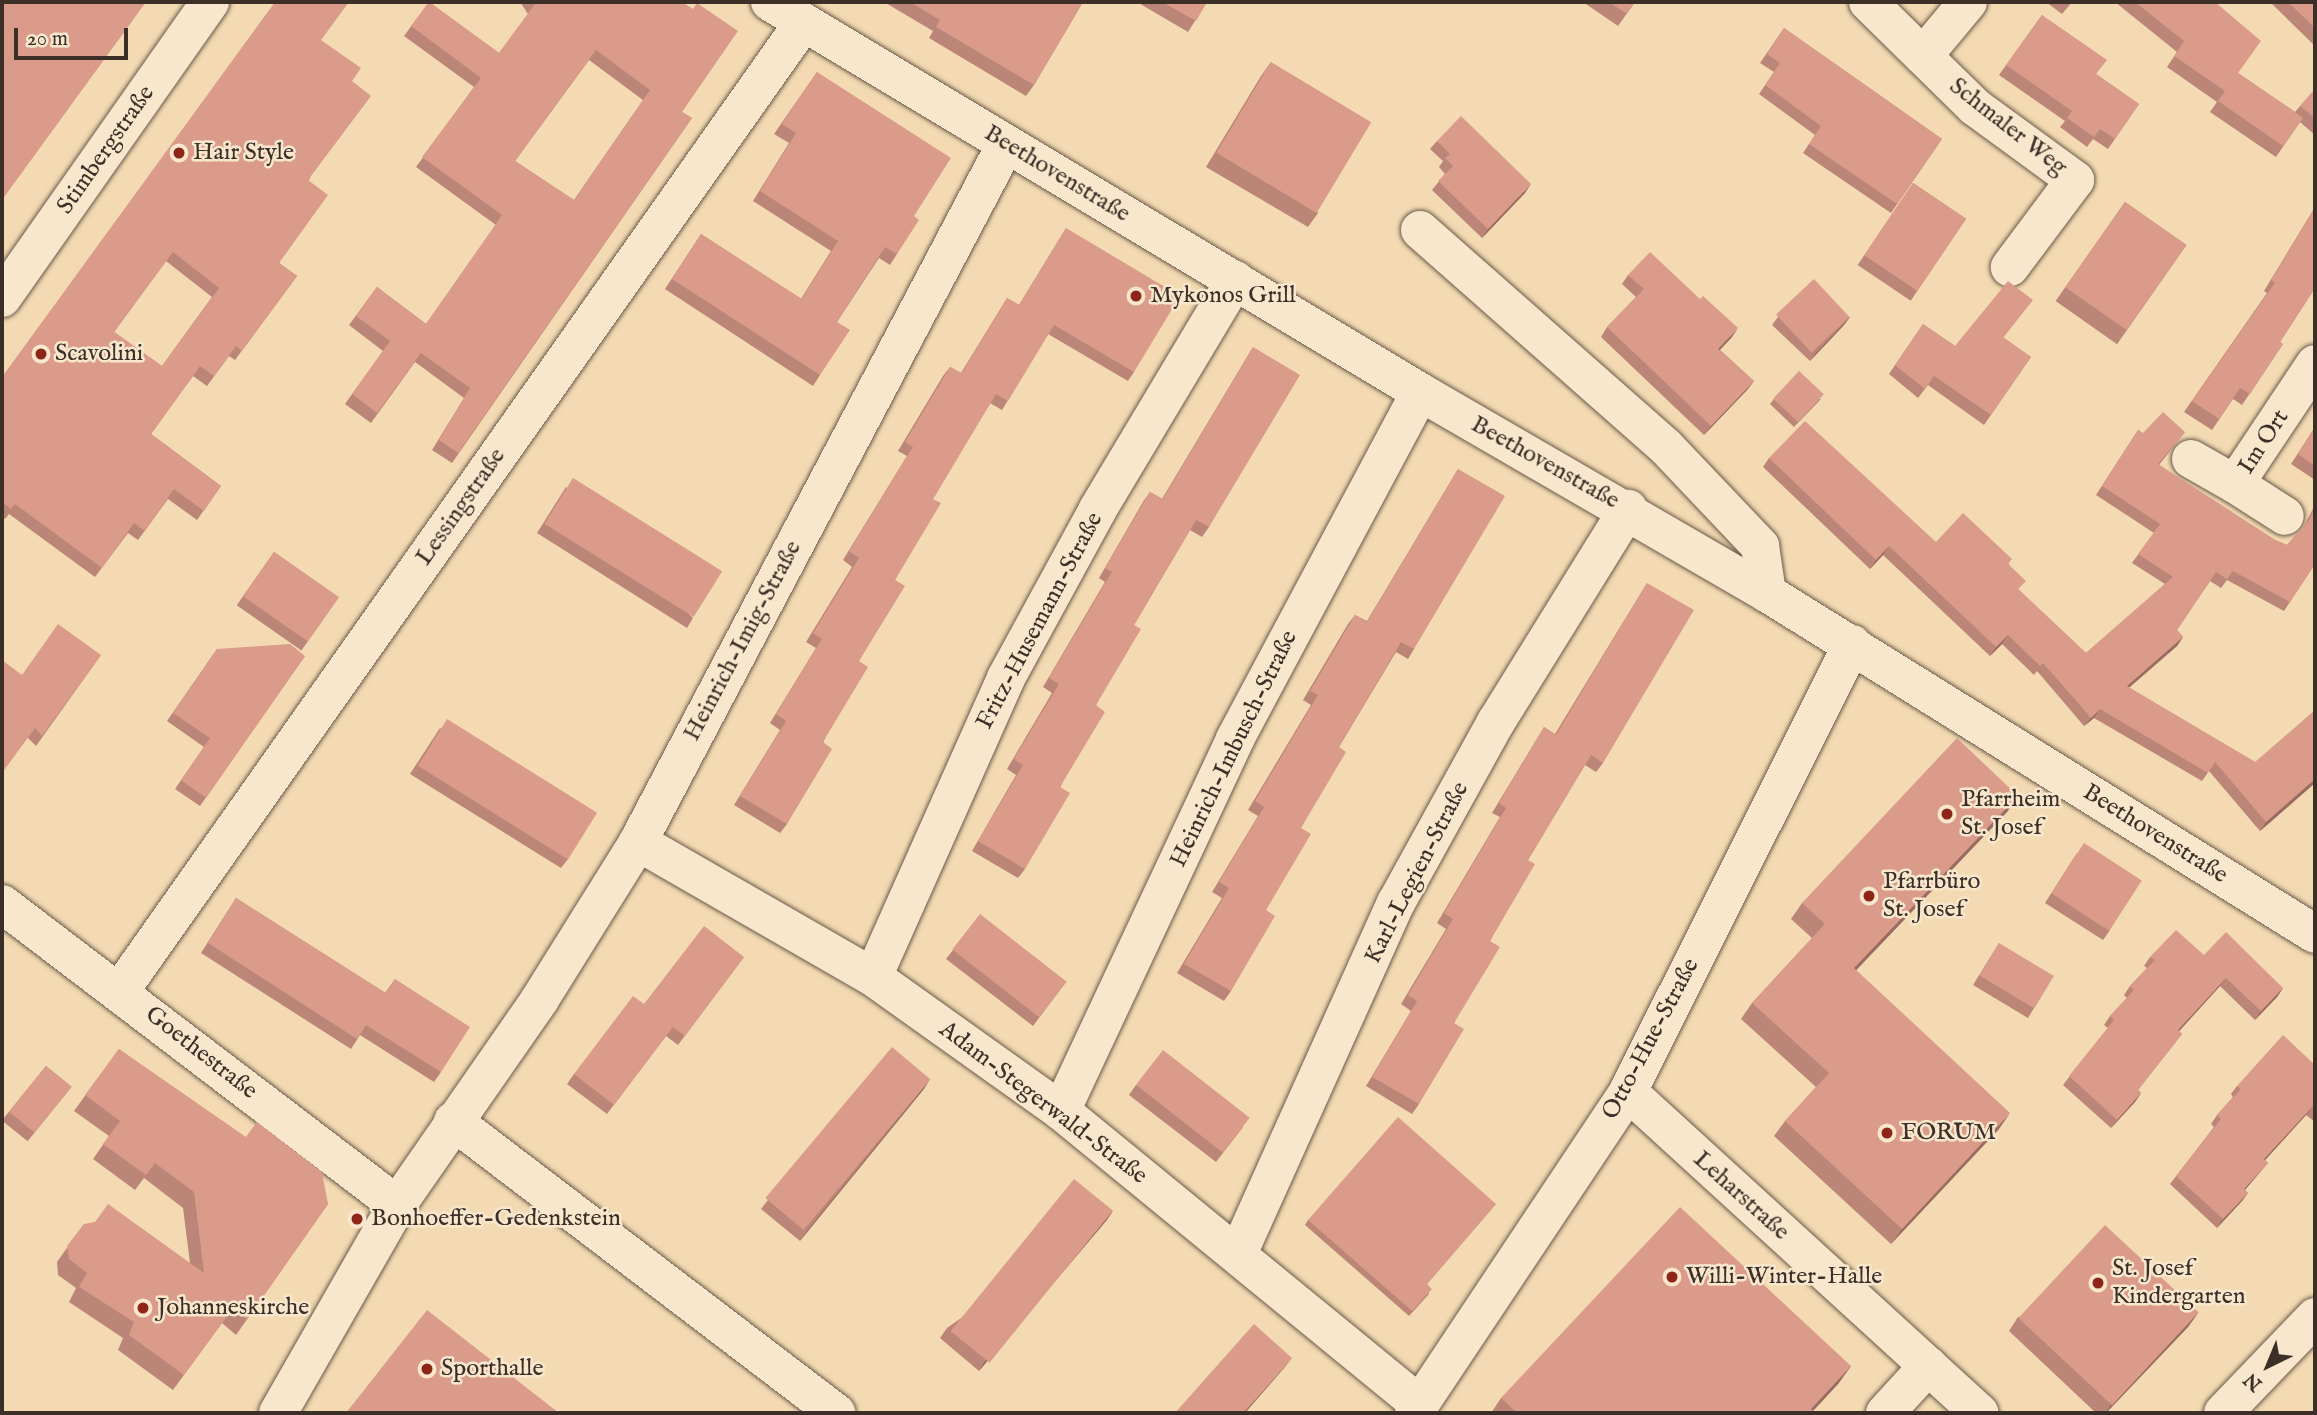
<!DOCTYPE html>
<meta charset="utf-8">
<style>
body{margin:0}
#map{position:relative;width:2317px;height:1415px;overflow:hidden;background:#f4dab2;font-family:"IM FELL English",serif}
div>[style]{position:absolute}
.roads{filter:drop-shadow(0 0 2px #695a4a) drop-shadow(0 0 2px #695a4a)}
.minor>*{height:38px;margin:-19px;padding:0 19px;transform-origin:19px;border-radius:19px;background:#f8e7cd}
.wall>*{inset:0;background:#bb8577;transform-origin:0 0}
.shaded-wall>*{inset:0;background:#996c61}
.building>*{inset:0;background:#da9b8a;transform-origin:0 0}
.dots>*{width:19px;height:19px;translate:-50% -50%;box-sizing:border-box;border:4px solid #f8e7cd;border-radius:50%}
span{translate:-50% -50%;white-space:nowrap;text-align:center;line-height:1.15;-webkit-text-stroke:5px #f8e7cd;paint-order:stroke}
.street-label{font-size:24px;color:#3b2f27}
.poi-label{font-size:24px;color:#3b2f27}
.left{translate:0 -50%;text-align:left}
.frame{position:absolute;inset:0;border:4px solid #3b2f27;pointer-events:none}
.north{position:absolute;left:2233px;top:1331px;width:70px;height:70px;-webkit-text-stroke:5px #f8e7cd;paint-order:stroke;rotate:223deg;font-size:19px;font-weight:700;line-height:28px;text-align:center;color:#3b2f27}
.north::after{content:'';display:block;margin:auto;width:24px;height:32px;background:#3b2f27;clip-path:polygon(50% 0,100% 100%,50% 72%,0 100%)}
.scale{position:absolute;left:14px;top:28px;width:114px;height:32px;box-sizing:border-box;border:4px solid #3b2f27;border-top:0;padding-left:9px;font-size:21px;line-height:24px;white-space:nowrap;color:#3b2f27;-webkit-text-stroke:5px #f8e7cd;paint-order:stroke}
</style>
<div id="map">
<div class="roads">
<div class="minor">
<i style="left:770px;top:2px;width:758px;rotate:30.96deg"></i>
<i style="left:1420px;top:392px;width:401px;rotate:30.1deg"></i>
<i style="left:1767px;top:593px;width:645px;rotate:31.89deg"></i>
<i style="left:1868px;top:2px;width:77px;rotate:44.5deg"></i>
<i style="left:1968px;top:2px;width:70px;rotate:129.8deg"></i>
<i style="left:1923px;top:56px;width:73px;rotate:44.4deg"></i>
<i style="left:1975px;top:107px;width:124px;rotate:36.1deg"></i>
<i style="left:2075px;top:180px;width:109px;rotate:126.8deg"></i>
<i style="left:1420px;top:230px;width:328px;rotate:41.4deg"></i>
<i style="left:1666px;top:447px;width:137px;rotate:46.5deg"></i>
<i style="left:1760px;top:546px;width:48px;rotate:81.5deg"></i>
<i style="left:2px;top:298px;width:362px;rotate:-54.9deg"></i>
<i style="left:2191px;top:459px;width:51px;rotate:29.6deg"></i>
<i style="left:2235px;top:484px;width:144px;rotate:-56.3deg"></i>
<i style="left:2235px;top:484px;width:59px;rotate:32.6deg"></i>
<i style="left:638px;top:842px;width:271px;rotate:29.9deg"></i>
<i style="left:873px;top:977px;width:231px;rotate:35.5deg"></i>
<i style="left:1061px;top:1111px;width:463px;rotate:39.3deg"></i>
<i style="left:2px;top:904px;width:497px;rotate:37.3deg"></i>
<i style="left:873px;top:977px;width:327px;rotate:-66deg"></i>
<i style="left:1006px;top:678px;width:192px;rotate:-61.4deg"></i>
<i style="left:1098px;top:509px;width:267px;rotate:-59.1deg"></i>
<i style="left:120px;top:991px;width:1185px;rotate:-54.79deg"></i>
<i style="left:1628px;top:1092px;width:476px;rotate:42.4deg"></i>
<i style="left:1061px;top:1111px;width:411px;rotate:-64.9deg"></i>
<i style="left:1235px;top:739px;width:393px;rotate:-61.9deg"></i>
<i style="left:453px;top:1121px;width:482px;rotate:37.3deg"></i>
<i style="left:1238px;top:1254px;width:385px;rotate:-65.8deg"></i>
<i style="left:1396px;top:903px;width:207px;rotate:-61.1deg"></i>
<i style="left:1496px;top:722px;width:251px;rotate:-58.2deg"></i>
<i style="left:278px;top:1413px;width:240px;rotate:-60.2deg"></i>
<i style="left:397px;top:1205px;width:251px;rotate:-55.2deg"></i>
<i style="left:540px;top:999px;width:185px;rotate:-58deg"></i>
<i style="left:638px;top:842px;width:789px;rotate:-62.2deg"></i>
<i style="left:1414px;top:1413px;width:386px;rotate:-56.3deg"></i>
<i style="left:1628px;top:1092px;width:501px;rotate:-63.43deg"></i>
<i style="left:1885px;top:1413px;width:64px;rotate:-47.5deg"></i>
<i style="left:2223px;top:1413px;width:133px;rotate:-46.2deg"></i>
</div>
</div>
<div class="wall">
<i style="clip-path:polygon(evenodd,429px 2px,499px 53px,528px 14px,520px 2px,682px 2px,682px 112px,692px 118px,452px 463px,432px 450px,464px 398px,415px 362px,371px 423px,345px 404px,383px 351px,349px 325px,377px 287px,426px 324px,496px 225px,416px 167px,474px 87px,404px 36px,429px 2px,589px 60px,643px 100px,574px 200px,515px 161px,589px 60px)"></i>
<i style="clip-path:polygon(884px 2px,1083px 2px,1034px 85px,1026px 96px,929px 38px,933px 31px)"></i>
<i style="clip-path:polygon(1137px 2px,1207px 2px,1188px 32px)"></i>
<i style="clip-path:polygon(1583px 2px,1635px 2px,1618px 26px)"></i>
<i style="clip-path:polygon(2046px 2px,2072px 2px,2062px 14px)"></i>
<i style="clip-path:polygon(2115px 2px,2215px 2px,2238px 73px,2295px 112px,2315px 89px,2315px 135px,2300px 122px,2276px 157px,2210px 112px,2217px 102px,2167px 67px,2177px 52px)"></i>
<i style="clip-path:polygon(2270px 2px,2315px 2px,2315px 46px)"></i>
<i style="clip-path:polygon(2042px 15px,2096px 74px,2139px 104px,2108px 149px,2093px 139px,2087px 147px,2060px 127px,2065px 121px,1999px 75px)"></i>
<i style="clip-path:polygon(1784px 28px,1942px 139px,1891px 213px,1803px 153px,1815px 135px,1759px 94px,1774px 72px,1760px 63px)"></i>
<i style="clip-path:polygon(evenodd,321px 40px,352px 81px,309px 180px,279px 263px,297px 276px,235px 360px,229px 356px,207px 386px,193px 376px,151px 434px,221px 486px,197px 520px,168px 499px,138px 540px,128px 533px,95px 577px,9px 514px,5px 519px,2px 517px,2px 377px,321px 40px,166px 261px,212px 297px,162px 366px,114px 332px,166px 261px)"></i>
<i style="clip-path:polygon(1271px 62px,1318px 213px,1308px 227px,1206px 167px,1261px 76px)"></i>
<i style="clip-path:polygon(817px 72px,914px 216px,897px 254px,890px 265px,879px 258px,837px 322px,820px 375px,813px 386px,665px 289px,701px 234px,801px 299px,831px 251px,753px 201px,789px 143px,774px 134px)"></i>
<i style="clip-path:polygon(1437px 141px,1525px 193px,1482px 238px,1432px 190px,1445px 174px,1439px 167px,1443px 161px,1430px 149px)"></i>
<i style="left:1913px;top:183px;width:64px;height:99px;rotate:34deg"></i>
<i style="left:2125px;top:202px;width:75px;height:121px;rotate:35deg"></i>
<i style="clip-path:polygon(2315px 207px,2315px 288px,2280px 342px,2283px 344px,2242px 405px,2233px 399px,2212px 430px,2184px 412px,2267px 293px,2264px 291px)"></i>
<i style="clip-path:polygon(1066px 228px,1134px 372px,1128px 381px,1048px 334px,1002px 410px,990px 403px,933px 499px,895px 580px,787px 824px,780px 833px,734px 805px,780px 730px,770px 723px,816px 648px,806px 642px,852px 567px,843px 560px,907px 456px,898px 451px,943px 376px,950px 367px,961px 373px,1007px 298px,1019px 305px)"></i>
<i style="clip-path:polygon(1628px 275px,1732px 337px,1720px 350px,1754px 381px,1747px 390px,1704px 435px,1601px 337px,1607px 327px,1636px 297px,1622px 284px)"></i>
<i style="clip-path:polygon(1778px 317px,1850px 317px,1844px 325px,1810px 361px,1772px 325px)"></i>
<i style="clip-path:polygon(1923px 324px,1955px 346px,2004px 338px,2031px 357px,1984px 425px,1928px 385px,1918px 398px,1889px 374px)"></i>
<i style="clip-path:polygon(1253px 347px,1209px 527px,1202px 537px,1190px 530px,1134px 625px,1096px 705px,1025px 869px,1018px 878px,972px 851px,1016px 775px,1007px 769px,1052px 693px,1043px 687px,1105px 582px,1099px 578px,1143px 502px,1150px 492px,1162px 499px)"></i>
<i style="clip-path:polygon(1774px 399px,1821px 399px,1794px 427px,1770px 404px)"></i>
<i style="clip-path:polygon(2315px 427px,2315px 480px,2291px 464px)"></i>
<i style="clip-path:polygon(2138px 430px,2143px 433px,2185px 432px,2159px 465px,2275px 540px,2287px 545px,2305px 524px,2315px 505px,2315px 564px,2284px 611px,2227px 580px,2221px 588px,2210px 581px,2177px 630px,2183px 637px,2177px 646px,2129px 688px,2255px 762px,2315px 783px,2260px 831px,2209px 771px,2202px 781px,2094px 718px,2084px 726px,2037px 671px,2034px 675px,2002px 644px,1990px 656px,1883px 555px,1870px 569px,1763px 467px,1769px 458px,1936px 542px,2009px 564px,2019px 590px,2086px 653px,2165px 584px,2132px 563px,2154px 533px,2096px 495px)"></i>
<i style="clip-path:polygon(1458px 469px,1414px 649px,1408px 659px,1396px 652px,1339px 747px,1301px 828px,1231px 991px,1224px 1001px,1177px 973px,1222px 898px,1212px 892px,1258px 816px,1248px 810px,1311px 705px,1303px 700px,1348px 624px,1355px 615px,1367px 621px)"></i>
<i style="clip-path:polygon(566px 487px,693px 618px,687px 628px,537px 533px)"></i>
<i style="left:274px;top:552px;width:79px;height:65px;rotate:35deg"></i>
<i style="clip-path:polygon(1647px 583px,1603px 763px,1596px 772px,1585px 765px,1528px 860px,1490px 941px,1419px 1104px,1412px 1114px,1366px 1086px,1411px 1011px,1401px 1004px,1446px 929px,1437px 923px,1500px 817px,1492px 813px,1538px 737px,1544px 727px,1555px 734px)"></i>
<i style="clip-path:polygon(217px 649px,305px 656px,200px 806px,175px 789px,204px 747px,167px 721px)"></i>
<i style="clip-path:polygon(101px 655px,36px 746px,28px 738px,22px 675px)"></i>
<i style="clip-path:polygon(440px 728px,568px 859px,561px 868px,410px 774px)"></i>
<i style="clip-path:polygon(2018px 796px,2007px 812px,1856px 970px,1999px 1129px,1891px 1244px,1774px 1136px,1785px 1121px,1816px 1087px,1741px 1019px,1752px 1003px,1812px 938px,1791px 919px,1802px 903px)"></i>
<i style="clip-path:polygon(2077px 853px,2110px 930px,2103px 940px,2045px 903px)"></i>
<i style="clip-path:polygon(236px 898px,385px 993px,395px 979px,441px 1072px,434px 1082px,360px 1035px,351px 1049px,201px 953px)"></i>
<i style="clip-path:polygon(1999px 943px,2034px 1008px,2028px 1018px,1973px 985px)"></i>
<i style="clip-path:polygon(953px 950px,1066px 982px,1033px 1026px,946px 959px)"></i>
<i style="clip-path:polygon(2204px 955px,2283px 988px,2277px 997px,2255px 1020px,2220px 986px,2179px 1031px,2182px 1034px,2138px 1090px,2141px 1093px,2135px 1102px,2111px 1128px,2063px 1085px,2108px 1028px,2104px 1025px,2110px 1016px,2127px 998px,2124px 995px,2130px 986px,2147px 968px,2144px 966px,2150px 957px)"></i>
<i style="clip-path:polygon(744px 957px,678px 1045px,666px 1036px,607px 1114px,567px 1084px,574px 1074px,644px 1004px)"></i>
<i style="clip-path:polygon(119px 1049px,328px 1204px,236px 1335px,222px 1323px,173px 1390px,118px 1350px,123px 1338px,69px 1302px,76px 1288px,58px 1275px,57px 1262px,84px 1224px,190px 1263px,183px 1208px,144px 1178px,135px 1190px,93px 1159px,109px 1136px,74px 1111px)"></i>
<i style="clip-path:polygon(2315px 1065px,2315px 1122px,2306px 1115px,2265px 1160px,2268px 1163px,2261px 1171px,2245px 1190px,2248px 1193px,2242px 1201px,2217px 1228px,2170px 1184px,2214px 1127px,2211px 1124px,2217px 1115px,2233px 1097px,2231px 1094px,2237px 1086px)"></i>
<i style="left:46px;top:1066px;width:33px;height:70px;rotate:39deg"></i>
<i style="clip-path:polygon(930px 1079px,800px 1241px,761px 1209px,768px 1200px)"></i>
<i style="clip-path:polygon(1136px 1085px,1243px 1127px,1216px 1162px,1129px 1095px)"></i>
<i style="clip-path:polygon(1496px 1204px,1427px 1284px,1429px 1294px,1409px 1316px,1305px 1225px,1308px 1220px)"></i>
<i style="clip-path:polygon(1113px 1211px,1106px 1221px,979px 1371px,940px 1338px,947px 1328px)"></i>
<i style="clip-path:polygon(2198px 1313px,2188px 1327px,2106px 1413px,2096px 1413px,2009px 1331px,2018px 1317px)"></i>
<i style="clip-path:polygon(1851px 1366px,1838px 1384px,1813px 1411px,1816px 1413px,1491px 1413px,1501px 1398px)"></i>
</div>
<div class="shaded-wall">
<i style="clip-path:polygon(1531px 184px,1525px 193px,1482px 238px,1488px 229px)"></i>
<i style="clip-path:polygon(1850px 317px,1844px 325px,1810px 361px,1816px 353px)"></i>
<i style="clip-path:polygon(1738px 328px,1732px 337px,1712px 358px,1718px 349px)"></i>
<i style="clip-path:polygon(1754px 381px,1747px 390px,1704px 435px,1711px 426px)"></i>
<i style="clip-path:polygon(1889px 546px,1883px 555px,1870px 569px,1876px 560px)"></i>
<i style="clip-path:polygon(2008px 635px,2002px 644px,1990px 656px,1996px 647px)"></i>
<i style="clip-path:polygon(2183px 637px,2177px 646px,2120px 695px,2127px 686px)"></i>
<i style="clip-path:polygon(2100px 709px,2094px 718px,2084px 726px,2091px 718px)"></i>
<i style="clip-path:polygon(2315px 779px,2315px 783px,2260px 831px,2266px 822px)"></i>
<i style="clip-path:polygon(2018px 796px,2007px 812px,1843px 984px,1854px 968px)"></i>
<i style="clip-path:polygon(2226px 978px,2220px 986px,2172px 1039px,2178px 1030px)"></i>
<i style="clip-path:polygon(2283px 988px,2277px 997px,2255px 1020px,2261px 1011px)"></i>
<i style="clip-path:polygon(930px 1079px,924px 1089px,800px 1241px,807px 1231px)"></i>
<i style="clip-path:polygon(2141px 1093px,2135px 1102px,2111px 1128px,2117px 1120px)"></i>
<i style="clip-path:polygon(2313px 1106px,2306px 1115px,2258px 1168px,2264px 1159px)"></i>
<i style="clip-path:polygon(2010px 1113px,1999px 1129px,1891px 1244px,1902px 1229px)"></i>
<i style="clip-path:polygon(2268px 1163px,2261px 1171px,2238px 1198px,2244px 1189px)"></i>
<i style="clip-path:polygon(2248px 1193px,2242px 1201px,2217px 1228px,2223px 1219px)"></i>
<i style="clip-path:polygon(1113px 1211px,1106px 1221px,979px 1371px,985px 1361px)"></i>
<i style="clip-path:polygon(2198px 1313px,2188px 1327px,2106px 1413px,2105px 1413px,2111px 1405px)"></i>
<i style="clip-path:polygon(1292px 1358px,1285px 1367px,1245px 1413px,1243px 1413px)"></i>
<i style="clip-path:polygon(1851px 1366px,1838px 1384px,1811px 1413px,1811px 1409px)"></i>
</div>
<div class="building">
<i style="clip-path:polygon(2px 2px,146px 2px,2px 200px)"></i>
<i style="clip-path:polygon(evenodd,275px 2px,349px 2px,321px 40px,361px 68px,352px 81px,371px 96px,308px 180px,328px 195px,279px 263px,297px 276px,242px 351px,236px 346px,214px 376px,200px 366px,151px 434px,221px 486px,204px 511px,174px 489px,145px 531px,134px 523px,102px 568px,15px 504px,11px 509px,2px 502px,2px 377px,275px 2px,173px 252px,219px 288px,162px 366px,114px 332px,173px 252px)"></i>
<i style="clip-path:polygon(evenodd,429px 2px,499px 53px,535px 4px,533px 2px,682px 2px,693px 9px,697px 3px,738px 31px,682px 112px,692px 118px,458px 453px,439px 440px,470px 388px,421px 353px,377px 413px,352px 394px,390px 341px,356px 316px,377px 287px,426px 324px,502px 215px,422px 157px,481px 78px,411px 26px,429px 2px,596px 50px,650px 90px,574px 200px,515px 161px,596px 50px)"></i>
<i style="clip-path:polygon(910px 2px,1083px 2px,1034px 85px,936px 27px,940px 20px)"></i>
<i style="clip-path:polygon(1162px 2px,1207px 2px,1196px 21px)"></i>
<i style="clip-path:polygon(1609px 2px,1635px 2px,1627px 14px)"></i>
<i style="clip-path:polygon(2135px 2px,2215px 2px,2261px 41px,2238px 73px,2303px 118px,2283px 146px,2218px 101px,2225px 91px,2174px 56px,2184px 41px)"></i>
<i style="clip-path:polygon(2288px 2px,2315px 2px,2315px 28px)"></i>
<i style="clip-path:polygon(2042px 15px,2107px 60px,2096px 74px,2139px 104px,2115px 139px,2100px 129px,2094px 137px,2067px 118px,2072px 111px,2006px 65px)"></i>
<i style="clip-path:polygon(1784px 28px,1942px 139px,1897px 204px,1809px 144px,1821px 126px,1765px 85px,1780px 63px,1767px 54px)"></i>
<i style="left:1271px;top:62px;width:117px;height:106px;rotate:31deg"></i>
<i style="clip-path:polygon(817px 72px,951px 158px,914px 216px,919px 220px,897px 254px,885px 247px,837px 322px,850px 330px,820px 375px,672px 279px,701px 234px,802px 299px,838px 241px,760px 191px,796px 133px,782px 124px)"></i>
<i style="clip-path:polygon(2315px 89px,2315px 118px,2300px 106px)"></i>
<i style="clip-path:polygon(1461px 116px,1531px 184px,1488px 229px,1438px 181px,1453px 166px,1445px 158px,1450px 154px,1437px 141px)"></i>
<i style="left:1913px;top:183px;width:64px;height:87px;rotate:34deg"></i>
<i style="left:2125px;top:202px;width:75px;height:104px;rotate:35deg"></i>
<i style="clip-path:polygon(2315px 208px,2315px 288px,2280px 342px,2283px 344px,2250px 394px,2240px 388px,2219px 419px,2192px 401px,2275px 283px,2271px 280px)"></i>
<i style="clip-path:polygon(1066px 228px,1180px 296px,1134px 372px,1054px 325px,1008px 401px,996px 394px,933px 499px,941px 503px,895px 580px,905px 586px,859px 661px,868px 667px,823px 742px,832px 749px,787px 824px,740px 796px,786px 721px,776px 714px,822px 639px,813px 633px,859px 558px,849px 551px,913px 447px,905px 442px,950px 367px,962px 373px,1007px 298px,1019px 305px)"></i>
<i style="clip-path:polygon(1650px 252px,1700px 299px,1703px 296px,1738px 328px,1718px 349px,1754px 381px,1711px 426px,1607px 327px,1644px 289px,1628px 275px)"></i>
<i style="left:1814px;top:279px;width:52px;height:52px;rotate:47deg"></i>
<i style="clip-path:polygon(2008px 281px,2033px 300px,2003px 338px,2031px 357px,1991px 415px,1934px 376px,1925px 389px,1895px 365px,1923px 324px,1955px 346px)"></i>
<i style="clip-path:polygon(1253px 347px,1300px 375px,1209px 527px,1196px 520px,1134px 625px,1141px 629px,1096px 705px,1105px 712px,1060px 787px,1070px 793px,1025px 869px,978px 841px,1023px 765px,1014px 759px,1059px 684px,1049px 678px,1112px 572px,1105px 568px,1150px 492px,1163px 499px)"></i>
<i style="left:1799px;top:371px;width:34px;height:38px;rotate:43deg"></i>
<i style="clip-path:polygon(2163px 412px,2185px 432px,2158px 464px,2275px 540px,2287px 545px,2309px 520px,2315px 508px,2315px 564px,2290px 602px,2233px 571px,2227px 579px,2216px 572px,2177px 630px,2183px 637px,2127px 686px,2255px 762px,2315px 710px,2315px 779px,2266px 822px,2215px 762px,2208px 773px,2100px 709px,2091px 718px,2043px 663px,2040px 666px,2008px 635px,1996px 647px,1889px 546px,1876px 560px,1769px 458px,1805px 421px,1936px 542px,1963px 513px,2012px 559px,2008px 564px,2026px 581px,2018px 589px,2086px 653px,2173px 577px,2138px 554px,2160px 524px,2102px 486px,2138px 430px,2143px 433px)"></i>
<i style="clip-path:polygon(2315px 428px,2315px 466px,2298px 454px)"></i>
<i style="clip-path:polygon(1458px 469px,1505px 496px,1414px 649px,1401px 642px,1339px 747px,1346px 752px,1301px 828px,1311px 834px,1266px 910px,1275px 916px,1231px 991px,1184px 964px,1229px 888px,1219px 882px,1264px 807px,1255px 801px,1318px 695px,1310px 691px,1355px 615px,1367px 622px)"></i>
<i style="left:573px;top:478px;width:176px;height:54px;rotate:32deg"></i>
<i style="left:274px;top:552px;width:79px;height:54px;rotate:35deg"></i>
<i style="clip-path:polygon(1647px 583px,1694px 610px,1603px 763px,1591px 755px,1528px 860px,1535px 864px,1490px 941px,1500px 947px,1454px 1023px,1464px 1029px,1419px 1104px,1372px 1077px,1417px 1001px,1408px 995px,1453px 919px,1444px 913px,1506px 808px,1499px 803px,1544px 727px,1556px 735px)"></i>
<i style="clip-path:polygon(58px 624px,101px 655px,42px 736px,35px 728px,2px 773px,2px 660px,22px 675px)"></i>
<i style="clip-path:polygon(290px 644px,305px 656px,206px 798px,181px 780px,210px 738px,173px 713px,217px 649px)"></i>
<i style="left:447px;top:719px;width:177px;height:55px;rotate:32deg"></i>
<i style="clip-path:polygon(1957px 738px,2018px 796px,1854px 968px,2010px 1113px,1902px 1229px,1785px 1121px,1829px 1073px,1752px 1003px,1825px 924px,1802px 903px)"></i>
<i style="left:2084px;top:843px;width:69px;height:60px;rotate:33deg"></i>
<i style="clip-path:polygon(236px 898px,386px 993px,395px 979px,470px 1027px,441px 1072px,366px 1025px,357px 1039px,208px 943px)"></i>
<i style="left:980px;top:914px;width:110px;height:45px;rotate:38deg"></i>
<i style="clip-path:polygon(704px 926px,744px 957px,685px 1036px,673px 1027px,614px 1105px,574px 1074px,633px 996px,644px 1004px)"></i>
<i style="clip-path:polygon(2176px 930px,2204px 955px,2226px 932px,2283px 988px,2261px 1011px,2226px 978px,2178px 1030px,2182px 1034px,2138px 1090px,2141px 1093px,2117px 1120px,2069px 1076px,2114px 1020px,2110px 1016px,2134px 990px,2130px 986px,2155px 960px,2150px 957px)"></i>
<i style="left:1999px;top:943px;width:64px;height:38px;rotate:31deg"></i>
<i style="clip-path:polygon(2283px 1035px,2315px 1065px,2315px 1108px,2313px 1106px,2264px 1159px,2268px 1163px,2244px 1189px,2248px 1193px,2223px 1219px,2176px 1176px,2221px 1119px,2217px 1115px,2241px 1089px,2237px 1086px)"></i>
<i style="left:892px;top:1047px;width:50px;height:197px;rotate:40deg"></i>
<i style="clip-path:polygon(119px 1049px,246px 1137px,257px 1122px,322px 1172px,328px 1204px,247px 1320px,233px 1308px,184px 1375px,129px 1335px,134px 1322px,79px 1287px,87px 1273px,69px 1259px,67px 1246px,84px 1224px,95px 1222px,108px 1204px,204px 1273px,194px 1192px,155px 1163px,146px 1175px,103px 1144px,120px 1121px,85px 1095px)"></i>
<i style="left:1163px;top:1050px;width:110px;height:44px;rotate:38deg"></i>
<i style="left:46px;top:1066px;width:33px;height:59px;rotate:39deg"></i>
<i style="clip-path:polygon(1398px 1117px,1496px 1204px,1427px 1284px,1432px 1289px,1412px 1311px,1308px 1220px)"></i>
<i style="left:1074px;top:1179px;width:50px;height:196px;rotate:39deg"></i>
<i style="clip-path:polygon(1680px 1207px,1851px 1366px,1811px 1409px,1816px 1413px,1513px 1413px,1515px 1411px,1501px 1398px)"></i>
<i style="left:2105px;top:1225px;width:128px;height:127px;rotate:43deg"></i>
<i style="clip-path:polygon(427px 1310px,559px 1413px,346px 1413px)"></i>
<i style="clip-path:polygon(1254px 1324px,1292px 1358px,1243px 1413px,1175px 1413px)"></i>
</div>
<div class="dots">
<i style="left:179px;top:153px;background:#8f2418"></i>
<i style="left:1136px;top:296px;background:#8f2418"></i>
<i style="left:41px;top:354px;background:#8f2418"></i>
<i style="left:1947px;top:814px;background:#8f2418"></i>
<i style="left:1869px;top:896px;background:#8f2418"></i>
<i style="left:1887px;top:1133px;background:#8f2418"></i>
<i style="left:357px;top:1219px;background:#8f2418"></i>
<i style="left:1672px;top:1277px;background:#8f2418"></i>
<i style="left:2098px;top:1283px;background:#8f2418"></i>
<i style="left:143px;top:1308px;background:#8f2418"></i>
<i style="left:427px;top:1369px;background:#8f2418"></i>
</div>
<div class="street-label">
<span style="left:2008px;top:127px;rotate:38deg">Schmaler Weg</span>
<span style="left:106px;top:150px;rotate:-55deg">Stimbergstraße</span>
<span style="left:1057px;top:174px;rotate:31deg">Beethovenstraße</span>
<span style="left:2264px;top:442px;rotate:-57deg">Im Ort</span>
<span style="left:1545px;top:463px;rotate:29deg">Beethovenstraße</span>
<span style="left:461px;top:507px;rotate:-55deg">Lessingstraße</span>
<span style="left:1040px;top:621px;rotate:-62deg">Fritz-Husemann-Straße</span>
<span style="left:743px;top:641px;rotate:-62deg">Heinrich-Imig-Straße</span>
<span style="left:1234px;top:749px;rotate:-64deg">Heinrich-Imbusch-Straße</span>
<span style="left:2155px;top:834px;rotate:32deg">Beethovenstraße</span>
<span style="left:1417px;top:873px;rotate:-63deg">Karl-Legien-Straße</span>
<span style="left:1651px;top:1039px;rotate:-62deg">Otto-Hue-Straße</span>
<span style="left:201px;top:1053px;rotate:38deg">Goethestraße</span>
<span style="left:1043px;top:1103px;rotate:37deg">Adam-Stegerwald-Straße</span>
<span style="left:1741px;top:1196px;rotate:42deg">Leharstraße</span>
</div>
<div class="poi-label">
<span class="left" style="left:193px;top:153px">Hair Style</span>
<span class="left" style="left:1150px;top:296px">Mykonos Grill</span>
<span class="left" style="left:55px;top:354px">Scavolini</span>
<span class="left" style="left:1961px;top:814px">Pfarrheim<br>St. Josef</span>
<span class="left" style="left:1883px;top:896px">Pfarrbüro<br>St. Josef</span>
<span class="left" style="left:1901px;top:1133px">FORUM</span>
<span class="left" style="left:371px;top:1219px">Bonhoeffer-Gedenkstein</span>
<span class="left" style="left:2112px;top:1283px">St. Josef<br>Kindergarten</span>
<span class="left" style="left:1686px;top:1277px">Willi-Winter-Halle</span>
<span class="left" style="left:157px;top:1308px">Johanneskirche</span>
<span class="left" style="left:441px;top:1369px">Sporthalle</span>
</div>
<div class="frame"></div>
<div class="north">N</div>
<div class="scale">20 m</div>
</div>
